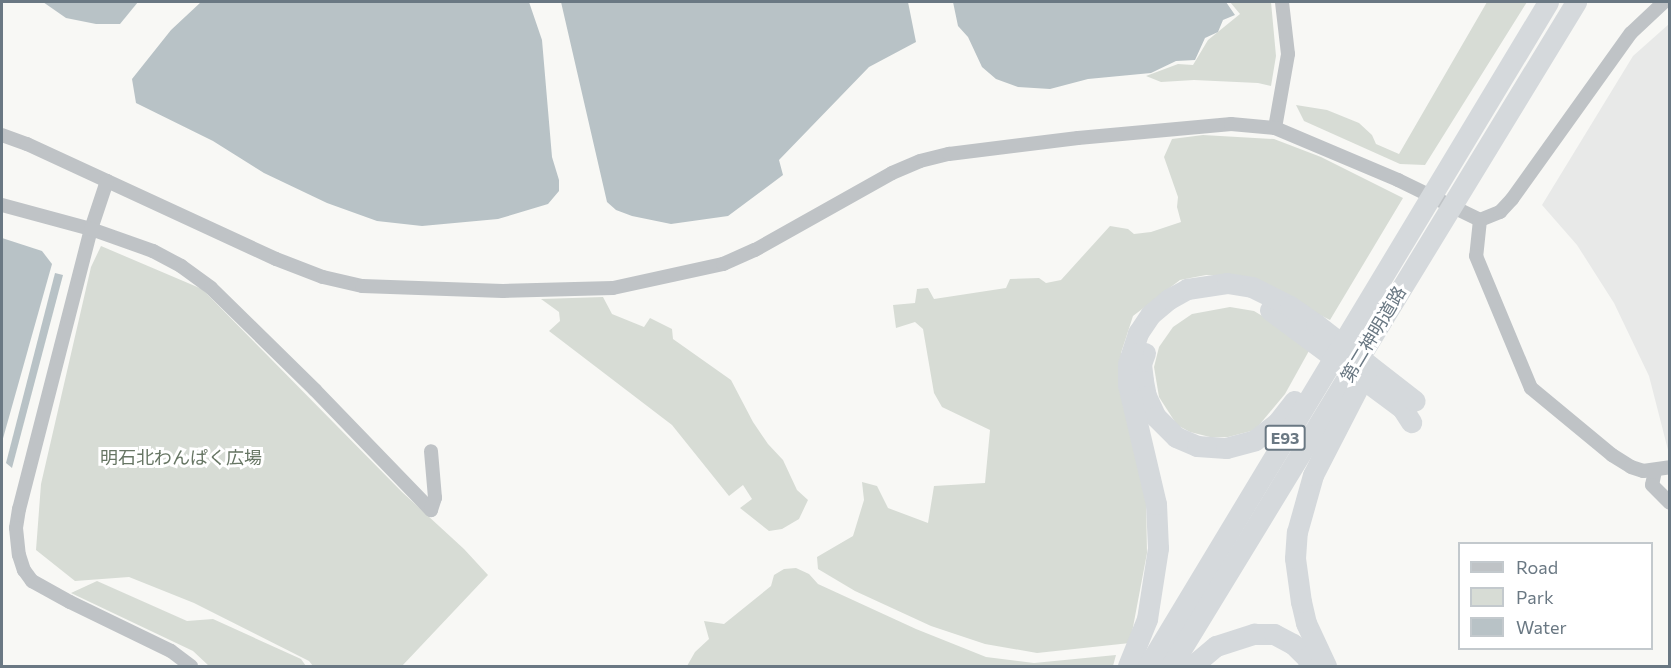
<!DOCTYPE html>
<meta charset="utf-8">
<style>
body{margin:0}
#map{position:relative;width:1671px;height:668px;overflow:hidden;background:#f8f8f5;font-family:Commissioner,"Noto Sans JP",sans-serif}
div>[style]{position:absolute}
.built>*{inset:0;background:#e8e9e8}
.green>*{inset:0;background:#d7dcd5}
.water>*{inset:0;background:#b8c2c6}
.minor>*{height:14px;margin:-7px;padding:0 7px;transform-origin:7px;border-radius:7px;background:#bfc3c6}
.highway>*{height:21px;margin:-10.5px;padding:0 10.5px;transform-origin:10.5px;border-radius:10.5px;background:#d5d9dc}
span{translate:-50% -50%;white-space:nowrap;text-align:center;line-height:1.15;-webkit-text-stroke:6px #fff;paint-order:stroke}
.shield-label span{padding:2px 4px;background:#fff;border:2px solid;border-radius:4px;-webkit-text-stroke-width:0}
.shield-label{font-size:16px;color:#6a7883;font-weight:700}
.street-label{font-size:18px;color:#6a7883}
.park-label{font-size:18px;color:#677664}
.frame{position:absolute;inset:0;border:3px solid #6a7883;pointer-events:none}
.legend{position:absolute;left:1458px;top:542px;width:195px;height:108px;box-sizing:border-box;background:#fff;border:2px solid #c3c9cd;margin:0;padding:8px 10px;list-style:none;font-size:18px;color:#6a7883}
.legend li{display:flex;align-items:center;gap:12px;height:30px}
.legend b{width:30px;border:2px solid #c3c9cd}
</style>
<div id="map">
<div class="built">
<i style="clip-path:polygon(1669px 24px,1670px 450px,1668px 450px,1649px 376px,1614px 303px,1577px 245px,1542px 205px,1633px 56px)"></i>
</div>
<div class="green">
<i style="clip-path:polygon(1230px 2px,1271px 2px,1276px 56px,1271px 86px,1258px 83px,1194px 80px,1161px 82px,1146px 76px,1178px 64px,1193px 65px,1208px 40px,1240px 14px)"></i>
<i style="clip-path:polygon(1487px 2px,1527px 2px,1425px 165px,1400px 164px,1304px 121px,1296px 105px,1327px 110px,1359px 123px,1372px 135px,1376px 144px,1399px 154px)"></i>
<i style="clip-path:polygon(1203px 135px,1274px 139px,1321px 157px,1403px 198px,1330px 320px,1242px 276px,1206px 275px,1180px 280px,1133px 316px,1121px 353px,1146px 497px,1147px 553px,1130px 643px,1037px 653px,985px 644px,931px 626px,855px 591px,818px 569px,817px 557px,853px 536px,864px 500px,862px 482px,877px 486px,888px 508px,928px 523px,934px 486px,985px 483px,990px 430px,942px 407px,934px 393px,923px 329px,915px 322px,896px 328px,893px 305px,915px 303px,917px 289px,928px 288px,934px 299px,1006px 288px,1010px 279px,1039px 278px,1046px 283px,1061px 280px,1110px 226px,1128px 229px,1134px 234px,1151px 232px,1181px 222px,1177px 207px,1178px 197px,1164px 157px,1172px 139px)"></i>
<i style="clip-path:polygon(101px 246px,202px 289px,402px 492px,464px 549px,488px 575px,402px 666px,313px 666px,309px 661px,194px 603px,129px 577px,75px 581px,36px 550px,41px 484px,91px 267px)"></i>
<i style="clip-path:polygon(603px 297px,612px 314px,644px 327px,650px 318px,672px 329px,673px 339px,731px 380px,753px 422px,768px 444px,783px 460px,797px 490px,808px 500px,799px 519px,782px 529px,769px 531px,740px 508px,752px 499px,743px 485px,729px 496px,672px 425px,549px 331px,560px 321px,559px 312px,541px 299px)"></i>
<i style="clip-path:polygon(1230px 307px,1254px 311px,1291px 333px,1310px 349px,1285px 394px,1255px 430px,1228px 437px,1210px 437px,1190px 432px,1177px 425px,1159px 397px,1154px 367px,1159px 347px,1173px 327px,1192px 314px)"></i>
<i style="clip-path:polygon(796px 568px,809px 574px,818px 584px,916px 629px,986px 657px,1034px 663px,1116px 655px,1113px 666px,687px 666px,695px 652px,709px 639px,704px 621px,724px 624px,771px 586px,774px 575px,784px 569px)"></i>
<i style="clip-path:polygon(97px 581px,187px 621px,213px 619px,301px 659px,306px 666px,209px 666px,193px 651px,71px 593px)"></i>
</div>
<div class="water">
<i style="clip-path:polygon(43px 2px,138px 2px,120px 24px,96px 24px,66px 18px)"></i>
<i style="clip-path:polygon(201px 2px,529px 2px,542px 40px,552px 157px,559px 180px,559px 191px,548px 204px,498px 219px,422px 226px,377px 221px,327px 203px,264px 173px,213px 141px,136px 103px,132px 79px,171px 30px)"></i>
<i style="clip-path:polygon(561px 2px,908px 2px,916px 42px,869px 67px,779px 160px,783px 175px,728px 216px,671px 224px,632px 216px,616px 210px,607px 202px)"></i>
<i style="clip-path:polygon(953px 2px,1226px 2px,1235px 15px,1223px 20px,1218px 32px,1205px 38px,1195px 60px,1176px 61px,1151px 73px,1088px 79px,1050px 89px,1018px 87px,996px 79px,982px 67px,968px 37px,958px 26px)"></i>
<i style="clip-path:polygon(2px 238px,42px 251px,52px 264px,2px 442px)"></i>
<i style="clip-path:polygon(55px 273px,63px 275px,12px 468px,6px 463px)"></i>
</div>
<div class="minor">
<i style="left:1275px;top:128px;width:75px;rotate:-80deg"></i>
<i style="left:1288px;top:54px;width:52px;rotate:-96.6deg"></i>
<i style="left:2px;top:135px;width:27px;rotate:20deg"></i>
<i style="left:27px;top:144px;width:274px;rotate:24.8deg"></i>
<i style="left:276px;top:259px;width:50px;rotate:21deg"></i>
<i style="left:323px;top:277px;width:40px;rotate:13deg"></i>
<i style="left:362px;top:286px;width:141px;rotate:2deg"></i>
<i style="left:503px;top:291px;width:110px;rotate:-1.6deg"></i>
<i style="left:613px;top:288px;width:113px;rotate:-12.3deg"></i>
<i style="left:723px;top:264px;width:35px;rotate:-24deg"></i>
<i style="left:755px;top:250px;width:157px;rotate:-29.3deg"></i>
<i style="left:892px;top:173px;width:30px;rotate:-23deg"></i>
<i style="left:920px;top:161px;width:30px;rotate:-14deg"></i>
<i style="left:949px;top:154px;width:130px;rotate:-7.1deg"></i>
<i style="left:1078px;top:138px;width:154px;rotate:-5.2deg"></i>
<i style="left:1231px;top:124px;width:44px;rotate:5.2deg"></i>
<i style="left:1275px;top:128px;width:134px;rotate:22.9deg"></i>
<i style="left:1398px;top:180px;width:91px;rotate:26deg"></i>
<i style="left:1480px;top:220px;width:22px;rotate:-22deg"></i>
<i style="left:1500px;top:212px;width:18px;rotate:-47deg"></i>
<i style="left:1512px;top:199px;width:204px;rotate:-54.4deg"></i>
<i style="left:1631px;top:33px;width:45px;rotate:-43.2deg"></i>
<i style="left:107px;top:181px;width:51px;rotate:108.4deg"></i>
<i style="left:91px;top:229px;width:289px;rotate:104.4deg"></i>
<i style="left:19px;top:509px;width:19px;rotate:99deg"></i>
<i style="left:16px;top:528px;width:27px;rotate:84deg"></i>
<i style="left:19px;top:555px;width:16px;rotate:72deg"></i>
<i style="left:24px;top:570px;width:14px;rotate:54deg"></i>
<i style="left:32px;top:581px;width:43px;rotate:28.9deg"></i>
<i style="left:70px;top:602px;width:112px;rotate:25.9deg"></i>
<i style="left:171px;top:651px;width:25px;rotate:37deg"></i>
<i style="left:2px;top:205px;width:92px;rotate:15.1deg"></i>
<i style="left:91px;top:229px;width:66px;rotate:19.5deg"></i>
<i style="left:153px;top:251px;width:32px;rotate:28deg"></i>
<i style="left:181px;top:266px;width:37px;rotate:36deg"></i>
<i style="left:211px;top:288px;width:146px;rotate:44.4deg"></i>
<i style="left:315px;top:390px;width:167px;rotate:46deg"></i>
<i style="left:431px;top:510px;width:13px;rotate:-72deg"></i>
<i style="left:435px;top:498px;width:47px;rotate:-94.9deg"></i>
<i style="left:1480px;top:220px;width:36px;rotate:96deg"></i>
<i style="left:1476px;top:256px;width:143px;rotate:67.4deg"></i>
<i style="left:1531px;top:388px;width:105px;rotate:39.6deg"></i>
<i style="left:1612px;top:455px;width:22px;rotate:32deg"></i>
<i style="left:1631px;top:467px;width:13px;rotate:18deg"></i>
<i style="left:1643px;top:471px;width:27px;rotate:-8deg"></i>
<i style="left:1655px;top:471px;width:14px;rotate:102deg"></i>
<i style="left:1652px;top:485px;width:25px;rotate:45deg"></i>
</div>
<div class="highway">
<i style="left:1270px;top:310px;width:164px;rotate:36.6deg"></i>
<i style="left:1402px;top:408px;width:17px;rotate:57deg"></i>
<i style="left:1145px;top:353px;width:12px;rotate:110deg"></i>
<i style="left:1141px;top:364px;width:17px;rotate:83deg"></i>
<i style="left:1143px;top:381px;width:15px;rotate:79deg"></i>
<i style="left:1146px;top:396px;width:23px;rotate:65deg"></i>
<i style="left:1156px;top:417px;width:28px;rotate:45deg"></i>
<i style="left:1176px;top:437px;width:23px;rotate:23deg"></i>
<i style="left:1197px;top:446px;width:29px;rotate:4deg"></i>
<i style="left:1226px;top:448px;width:30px;rotate:-15deg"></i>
<i style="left:1255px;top:440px;width:28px;rotate:-38deg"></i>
<i style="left:1277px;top:423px;width:28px;rotate:-52deg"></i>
<i style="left:1128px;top:666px;width:51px;rotate:-68deg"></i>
<i style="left:1147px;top:619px;width:72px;rotate:-81.2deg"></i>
<i style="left:1158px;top:548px;width:44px;rotate:-92.6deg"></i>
<i style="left:1156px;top:504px;width:122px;rotate:-103.2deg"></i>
<i style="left:1128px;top:385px;width:21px;rotate:-90deg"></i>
<i style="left:1128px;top:364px;width:33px;rotate:-72deg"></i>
<i style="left:1138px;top:333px;width:23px;rotate:-56deg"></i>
<i style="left:1151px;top:314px;width:23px;rotate:-40deg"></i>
<i style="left:1169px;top:299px;width:21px;rotate:-29deg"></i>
<i style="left:1187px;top:289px;width:40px;rotate:-8.5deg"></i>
<i style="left:1227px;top:283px;width:25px;rotate:9deg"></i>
<i style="left:1252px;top:287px;width:42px;rotate:26.6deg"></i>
<i style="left:1290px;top:306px;width:32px;rotate:35deg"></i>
<i style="left:1316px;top:324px;width:125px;rotate:37.9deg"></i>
<i style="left:1148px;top:666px;width:775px;rotate:-58.93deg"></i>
<i style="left:1171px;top:666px;width:778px;rotate:-58.62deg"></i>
<i style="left:1192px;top:666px;width:31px;rotate:-40deg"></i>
<i style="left:1216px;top:646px;width:40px;rotate:-18deg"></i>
<i style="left:1254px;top:634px;width:20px"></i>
<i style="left:1274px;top:634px;width:21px;rotate:28deg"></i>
<i style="left:1293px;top:644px;width:20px;rotate:45deg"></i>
<i style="left:1307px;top:658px;width:9px;rotate:69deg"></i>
<i style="left:1326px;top:666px;width:47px;rotate:-114.9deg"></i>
<i style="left:1306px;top:623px;width:22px;rotate:-103deg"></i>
<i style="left:1301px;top:602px;width:44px;rotate:-97.8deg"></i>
<i style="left:1295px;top:558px;width:26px;rotate:-86deg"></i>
<i style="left:1297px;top:532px;width:59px;rotate:-74.3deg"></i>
<i style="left:1313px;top:475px;width:123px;rotate:-62.8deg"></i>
</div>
<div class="shield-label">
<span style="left:1285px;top:438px">E93</span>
</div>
<div class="street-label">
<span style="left:1373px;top:334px;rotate:-59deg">第二神明道路</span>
</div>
<div class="park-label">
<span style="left:181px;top:457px">明石北わんぱく広場</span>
</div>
<div class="frame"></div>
<ul class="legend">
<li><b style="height:8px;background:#bfc3c6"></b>Road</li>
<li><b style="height:16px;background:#d7dcd5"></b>Park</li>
<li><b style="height:16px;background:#b8c2c6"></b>Water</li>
</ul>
</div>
